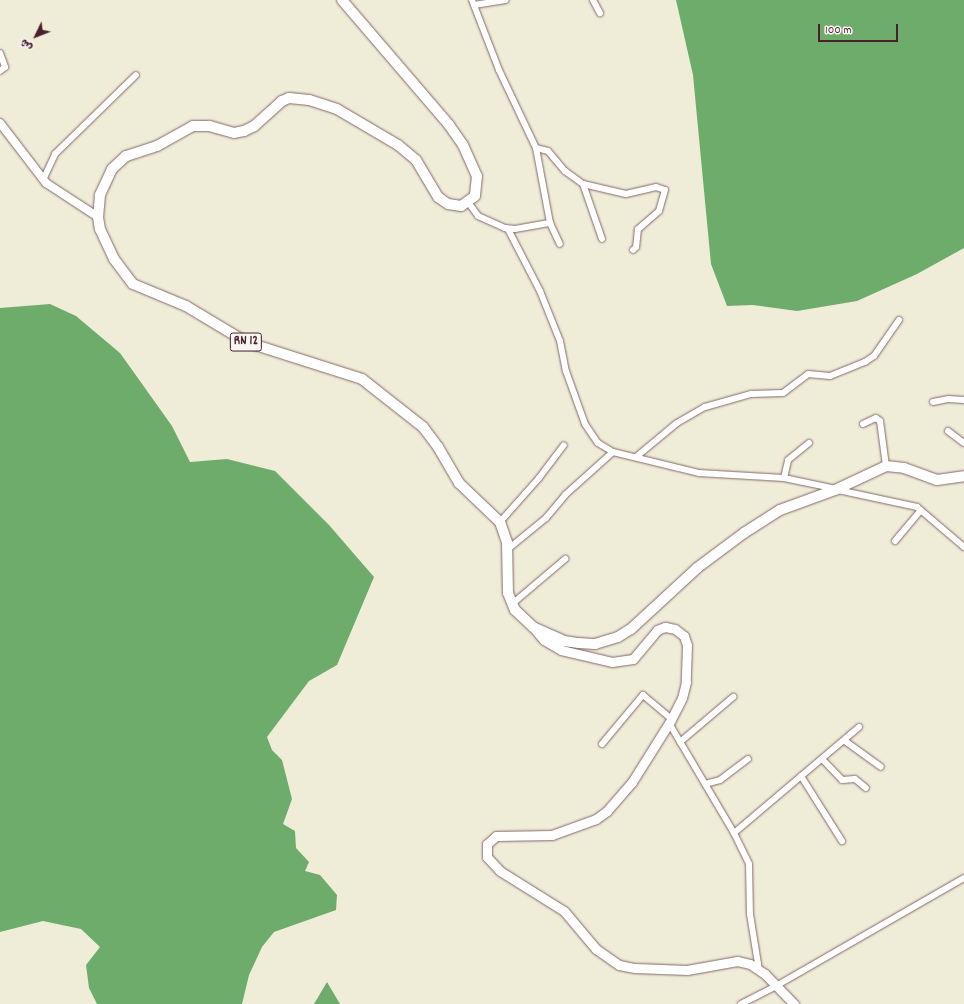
<!DOCTYPE html>
<meta charset="utf-8">
<style>
body{margin:0}
#map{position:relative;width:964px;height:1004px;overflow:hidden;background:#efecd8;font-family:Dekko,"Playpen Sans Arabic",sans-serif}
div>[style]{position:absolute}
.forest>*{inset:0;background:#6eac6c}
.roads{filter:drop-shadow(0 0 1px #846768) drop-shadow(0 0 1px #846768)}
.minor>*{height:6px;margin:-3px;padding:0 3px;transform-origin:3px;border-radius:3px;background:#fff}
.tertiary>*{height:8px;margin:-4px;padding:0 4px;transform-origin:4px;border-radius:4px;background:#fff}
.secondary>*{height:9px;margin:-4.5px;padding:0 4.5px;transform-origin:4.5px;border-radius:4.5px;background:#fff}
.primary>*{height:10px;margin:-5px;padding:0 5px;transform-origin:5px;border-radius:5px;background:#fff}
span{translate:-50% -50%;white-space:nowrap;text-align:center;line-height:1.15;-webkit-text-stroke:4px #f6f6f2;paint-order:stroke}
.shield-label span{padding:1px 3px;background:#f6f6f2;border:1px solid;border-radius:3px;-webkit-text-stroke-width:0}
.shield-label{font-size:13px;color:#4a1f2b;font-weight:700}
.north{position:absolute;left:16px;top:16px;width:40px;height:40px;-webkit-text-stroke:3px #f6f6f2;paint-order:stroke;rotate:227deg;font-size:11px;font-weight:700;line-height:16px;text-align:center;color:#4a1f2b}
.north::after{content:'';display:block;margin:auto;width:14px;height:18px;background:#4a1f2b;clip-path:polygon(50% 0,100% 100%,50% 72%,0 100%)}
.scale{position:absolute;left:818px;top:24px;width:80px;height:18px;box-sizing:border-box;border:2px solid #4a1f2b;border-top:0;padding-left:5px;font-size:12px;line-height:14px;white-space:nowrap;color:#4a1f2b;-webkit-text-stroke:3px #f6f6f2;paint-order:stroke}
</style>
<div id="map">
<div class="forest">
<i style="clip-path:polygon(676px 0,964px 0,964px 248px,917px 274px,857px 301px,797px 311px,753px 305px,727px 306px,711px 264px,693px 75px)"></i>
<i style="clip-path:polygon(50px 304px,76px 316px,120px 353px,172px 426px,190px 462px,227px 459px,275px 471px,329px 525px,374px 577px,337px 665px,309px 681px,267px 737px,272px 750px,282px 760px,292px 799px,283px 824px,295px 831px,296px 848px,309px 862px,305px 871px,320px 875px,337px 895px,336px 910px,274px 932px,262px 947px,249px 975px,242px 1004px,97px 1004px,89px 988px,86px 965px,100px 947px,81px 929px,43px 921px,0 932px,0 308px)"></i>
<i style="clip-path:polygon(327px 982px,340px 1004px,314px 1004px)"></i>
</div>
<div class="roads">
<div class="minor">
<i style="left:472px;top:0;width:75px;rotate:68.9deg"></i>
<i style="left:499px;top:70px;width:86px;rotate:64.6deg"></i>
<i style="left:536px;top:148px;width:76px;rotate:79.4deg"></i>
<i style="left:550px;top:223px;width:23px;rotate:65deg"></i>
<i style="left:593px;top:0;width:15px;rotate:62deg"></i>
<i style="left:474px;top:5px;width:32px;rotate:-9deg"></i>
<i style="left:0;top:53px;width:15px;rotate:70deg"></i>
<i style="left:5px;top:67px;width:6px;rotate:141deg"></i>
<i style="left:536px;top:148px;width:12px;rotate:14deg"></i>
<i style="left:548px;top:151px;width:26px;rotate:50deg"></i>
<i style="left:565px;top:171px;width:22px;rotate:36deg"></i>
<i style="left:583px;top:184px;width:58px;rotate:70.9deg"></i>
<i style="left:43px;top:180px;width:29px;rotate:-65deg"></i>
<i style="left:55px;top:154px;width:113px;rotate:-44.3deg"></i>
<i style="left:583px;top:184px;width:44px;rotate:13.1deg"></i>
<i style="left:626px;top:194px;width:31px;rotate:-13deg"></i>
<i style="left:656px;top:187px;width:9px;rotate:18deg"></i>
<i style="left:665px;top:190px;width:22px;rotate:106deg"></i>
<i style="left:659px;top:211px;width:28px;rotate:139deg"></i>
<i style="left:638px;top:229px;width:18px;rotate:96deg"></i>
<i style="left:636px;top:247px;width:4px;rotate:135deg"></i>
<i style="left:468px;top:202px;width:17px;rotate:54deg"></i>
<i style="left:478px;top:216px;width:30px;rotate:24deg"></i>
<i style="left:505px;top:228px;width:10px;rotate:6deg"></i>
<i style="left:515px;top:229px;width:36px;rotate:-10deg"></i>
<i style="left:508px;top:229px;width:70px;rotate:62.7deg"></i>
<i style="left:540px;top:291px;width:54px;rotate:68.2deg"></i>
<i style="left:560px;top:341px;width:31px;rotate:79deg"></i>
<i style="left:566px;top:371px;width:56px;rotate:70.3deg"></i>
<i style="left:585px;top:424px;width:23px;rotate:56deg"></i>
<i style="left:598px;top:443px;width:17px;rotate:31deg"></i>
<i style="left:613px;top:452px;width:89px;rotate:13.7deg"></i>
<i style="left:699px;top:473px;width:85px;rotate:3.4deg"></i>
<i style="left:784px;top:478px;width:53px;rotate:11.9deg"></i>
<i style="left:933px;top:402px;width:15px;rotate:-11deg"></i>
<i style="left:948px;top:399px;width:16px;rotate:4deg"></i>
<i style="left:863px;top:424px;width:14px;rotate:-25deg"></i>
<i style="left:876px;top:418px;width:5px;rotate:37deg"></i>
<i style="left:880px;top:421px;width:45px;rotate:82.4deg"></i>
<i style="left:948px;top:431px;width:20px;rotate:37deg"></i>
<i style="left:636px;top:457px;width:53px;rotate:-39.7deg"></i>
<i style="left:677px;top:423px;width:32px;rotate:-30deg"></i>
<i style="left:705px;top:407px;width:48px;rotate:-15.8deg"></i>
<i style="left:751px;top:394px;width:32px;rotate:-2deg"></i>
<i style="left:783px;top:393px;width:31px;rotate:-37deg"></i>
<i style="left:808px;top:374px;width:22px;rotate:5deg"></i>
<i style="left:830px;top:376px;width:38px;rotate:-22deg"></i>
<i style="left:865px;top:362px;width:11px;rotate:-34deg"></i>
<i style="left:874px;top:356px;width:44px;rotate:-55.2deg"></i>
<i style="left:784px;top:478px;width:18px;rotate:-77deg"></i>
<i style="left:788px;top:460px;width:27px;rotate:-39deg"></i>
<i style="left:838px;top:490px;width:81px;rotate:12.1deg"></i>
<i style="left:917px;top:507px;width:62px;rotate:40.4deg"></i>
<i style="left:500px;top:522px;width:59px;rotate:-48.4deg"></i>
<i style="left:539px;top:478px;width:41px;rotate:-52.9deg"></i>
<i style="left:895px;top:541px;width:40px;rotate:-50deg"></i>
<i style="left:508px;top:549px;width:49px;rotate:-39.2deg"></i>
<i style="left:546px;top:518px;width:30px;rotate:-50deg"></i>
<i style="left:565px;top:495px;width:64px;rotate:-41.9deg"></i>
<i style="left:512px;top:604px;width:70px;rotate:-40.3deg"></i>
<i style="left:669px;top:723px;width:128px;rotate:59.4deg"></i>
<i style="left:734px;top:833px;width:34px;rotate:64deg"></i>
<i style="left:749px;top:864px;width:50px;rotate:88.9deg"></i>
<i style="left:750px;top:914px;width:57px;rotate:80.9deg"></i>
<i style="left:845px;top:741px;width:44px;rotate:35.8deg"></i>
<i style="left:680px;top:742px;width:70px;rotate:-40.3deg"></i>
<i style="left:602px;top:744px;width:64px;rotate:-50.1deg"></i>
<i style="left:643px;top:695px;width:38px;rotate:40deg"></i>
<i style="left:822px;top:759px;width:29px;rotate:46deg"></i>
<i style="left:842px;top:780px;width:13px;rotate:-4deg"></i>
<i style="left:855px;top:779px;width:14px;rotate:39deg"></i>
<i style="left:801px;top:776px;width:77px;rotate:57.8deg"></i>
<i style="left:705px;top:784px;width:16px;rotate:-15deg"></i>
<i style="left:720px;top:780px;width:35px;rotate:-37deg"></i>
<i style="left:734px;top:833px;width:164px;rotate:-40.3deg"></i>
<i style="left:741px;top:1004px;width:39px;rotate:-27deg"></i>
<i style="left:776px;top:986px;width:217px;rotate:-29.9deg"></i>
</div>
<div class="tertiary">
<i style="left:0;top:123px;width:76px;rotate:52.5deg"></i>
<i style="left:46px;top:183px;width:62px;rotate:33.2deg"></i>
</div>
<div class="secondary">
<i style="left:533px;top:627px;width:17px;rotate:50deg"></i>
<i style="left:544px;top:640px;width:20px;rotate:30deg"></i>
<i style="left:561px;top:650px;width:52px;rotate:13.2deg"></i>
<i style="left:612px;top:662px;width:21px;rotate:-8deg"></i>
<i style="left:633px;top:659px;width:38px;rotate:-50deg"></i>
<i style="left:657px;top:630px;width:9px;rotate:-21deg"></i>
<i style="left:665px;top:627px;width:10px;rotate:11deg"></i>
<i style="left:675px;top:629px;width:11px;rotate:38deg"></i>
<i style="left:684px;top:636px;width:9px;rotate:72deg"></i>
<i style="left:687px;top:645px;width:37px;rotate:92deg"></i>
<i style="left:686px;top:682px;width:16px;rotate:104deg"></i>
<i style="left:682px;top:698px;width:28px;rotate:117deg"></i>
<i style="left:669px;top:723px;width:70px;rotate:122.1deg"></i>
<i style="left:632px;top:782px;width:38px;rotate:131deg"></i>
<i style="left:607px;top:811px;width:14px;rotate:144deg"></i>
<i style="left:596px;top:819px;width:47px;rotate:160deg"></i>
<i style="left:552px;top:835px;width:56px;rotate:179deg"></i>
<i style="left:496px;top:836px;width:12px;rotate:138deg"></i>
<i style="left:487px;top:844px;width:13px;rotate:90deg"></i>
<i style="left:487px;top:857px;width:19px;rotate:47deg"></i>
<i style="left:500px;top:871px;width:75px;rotate:32deg"></i>
<i style="left:564px;top:911px;width:50px;rotate:49.9deg"></i>
<i style="left:596px;top:949px;width:28px;rotate:35deg"></i>
<i style="left:619px;top:965px;width:16px;rotate:11deg"></i>
<i style="left:635px;top:968px;width:52px;rotate:2.2deg"></i>
<i style="left:687px;top:970px;width:51px;rotate:-10.2deg"></i>
<i style="left:737px;top:961px;width:13px;rotate:13deg"></i>
<i style="left:750px;top:964px;width:18px;rotate:34deg"></i>
<i style="left:765px;top:974px;width:42px;rotate:46deg"></i>
</div>
<div class="primary">
<i style="left:342px;top:0;width:165px;rotate:49.4deg"></i>
<i style="left:449px;top:125px;width:24px;rotate:55deg"></i>
<i style="left:463px;top:145px;width:34px;rotate:66deg"></i>
<i style="left:477px;top:176px;width:20px;rotate:96deg"></i>
<i style="left:475px;top:196px;width:17px;rotate:144deg"></i>
<i style="left:461px;top:206px;width:13px;rotate:-171deg"></i>
<i style="left:448px;top:204px;width:12px;rotate:-145deg"></i>
<i style="left:438px;top:197px;width:43px;rotate:-120.7deg"></i>
<i style="left:416px;top:160px;width:23px;rotate:-140deg"></i>
<i style="left:398px;top:145px;width:71px;rotate:-149.5deg"></i>
<i style="left:337px;top:109px;width:29px;rotate:-162deg"></i>
<i style="left:309px;top:100px;width:20px;rotate:-174deg"></i>
<i style="left:289px;top:98px;width:8px;rotate:157deg"></i>
<i style="left:282px;top:101px;width:38px;rotate:138deg"></i>
<i style="left:254px;top:126px;width:11px;rotate:153deg"></i>
<i style="left:244px;top:131px;width:10px;rotate:169deg"></i>
<i style="left:234px;top:133px;width:26px;rotate:-164deg"></i>
<i style="left:209px;top:126px;width:16px;rotate:180deg"></i>
<i style="left:193px;top:126px;width:41px;rotate:150.9deg"></i>
<i style="left:157px;top:146px;width:33px;rotate:162deg"></i>
<i style="left:126px;top:156px;width:19px;rotate:137deg"></i>
<i style="left:112px;top:169px;width:29px;rotate:115deg"></i>
<i style="left:100px;top:195px;width:22px;rotate:95deg"></i>
<i style="left:98px;top:217px;width:12px;rotate:81deg"></i>
<i style="left:100px;top:229px;width:33px;rotate:65deg"></i>
<i style="left:114px;top:259px;width:31px;rotate:53deg"></i>
<i style="left:133px;top:284px;width:57px;rotate:22.5deg"></i>
<i style="left:186px;top:306px;width:70px;rotate:31deg"></i>
<i style="left:246px;top:342px;width:122px;rotate:17.7deg"></i>
<i style="left:362px;top:379px;width:78px;rotate:38.2deg"></i>
<i style="left:423px;top:427px;width:25px;rotate:53deg"></i>
<i style="left:438px;top:447px;width:42px;rotate:59.7deg"></i>
<i style="left:459px;top:483px;width:57px;rotate:43.6deg"></i>
<i style="left:500px;top:522px;width:21px;rotate:71deg"></i>
<i style="left:507px;top:542px;width:51px;rotate:88.9deg"></i>
<i style="left:508px;top:593px;width:18px;rotate:68deg"></i>
<i style="left:515px;top:610px;width:25px;rotate:43deg"></i>
<i style="left:533px;top:627px;width:34px;rotate:24deg"></i>
<i style="left:564px;top:641px;width:15px;rotate:8deg"></i>
<i style="left:579px;top:643px;width:16px;rotate:4deg"></i>
<i style="left:595px;top:644px;width:24px;rotate:-17deg"></i>
<i style="left:618px;top:637px;width:15px;rotate:-32deg"></i>
<i style="left:631px;top:629px;width:90px;rotate:-42.7deg"></i>
<i style="left:697px;top:568px;width:59px;rotate:-36.7deg"></i>
<i style="left:744px;top:533px;width:43px;rotate:-32.6deg"></i>
<i style="left:780px;top:510px;width:59px;rotate:-20deg"></i>
<i style="left:835px;top:490px;width:56px;rotate:-25.2deg"></i>
<i style="left:886px;top:466px;width:18px;rotate:6deg"></i>
<i style="left:904px;top:468px;width:35px;rotate:20deg"></i>
<i style="left:937px;top:480px;width:27px;rotate:-8deg"></i>
</div>
</div>
<div class="shield-label">
<span style="left:246px;top:342px">RN 12</span>
</div>
<div class="north">ش</div>
<div class="scale">100 m</div>
</div>
